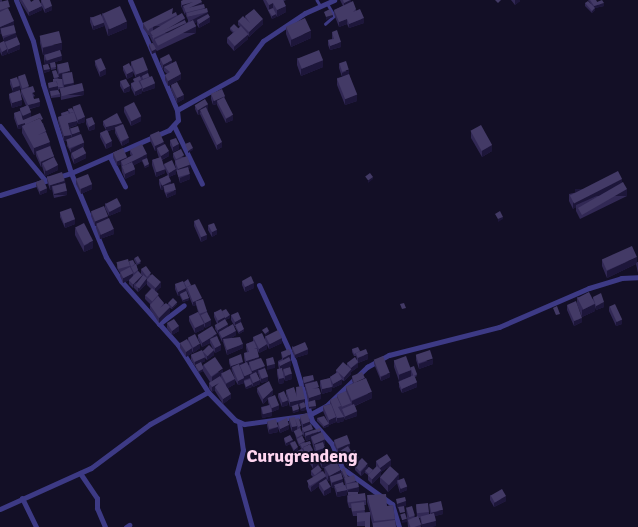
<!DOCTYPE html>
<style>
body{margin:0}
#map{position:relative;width:638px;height:527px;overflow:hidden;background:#130f26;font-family:Signika,sans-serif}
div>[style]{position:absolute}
.lane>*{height:2.5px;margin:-1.25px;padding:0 1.25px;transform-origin:1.25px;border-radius:1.25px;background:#3d3a85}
.street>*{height:5px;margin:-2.5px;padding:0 2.5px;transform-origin:2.5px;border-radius:2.5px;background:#3d3a85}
.wall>*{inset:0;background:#312854}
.shaded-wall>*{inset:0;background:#1d163a;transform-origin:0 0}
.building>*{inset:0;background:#433a66;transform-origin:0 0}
span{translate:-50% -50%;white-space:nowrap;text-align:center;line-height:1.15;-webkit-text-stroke:4px #130f26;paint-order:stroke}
.quarter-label{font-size:18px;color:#ffd6f0;font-weight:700}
</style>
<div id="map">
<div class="lane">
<i style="left:317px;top:0;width:6px;rotate:59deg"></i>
<i style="left:325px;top:24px;width:12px;rotate:-42deg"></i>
<i style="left:334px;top:16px;width:14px;rotate:-120deg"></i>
</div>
<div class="street">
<i style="left:16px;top:0;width:44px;rotate:67.5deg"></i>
<i style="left:33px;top:41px;width:44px;rotate:76.9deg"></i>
<i style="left:43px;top:84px;width:93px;rotate:72.5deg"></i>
<i style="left:71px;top:173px;width:91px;rotate:67.4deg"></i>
<i style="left:106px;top:257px;width:28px;rotate:58deg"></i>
<i style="left:121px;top:281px;width:86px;rotate:48.3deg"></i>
<i style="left:178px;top:345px;width:56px;rotate:57.4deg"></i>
<i style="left:130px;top:0;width:120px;rotate:66.9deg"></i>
<i style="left:0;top:126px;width:69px;rotate:50.3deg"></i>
<i style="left:174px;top:126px;width:64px;rotate:64.2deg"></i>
<i style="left:110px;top:157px;width:33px;rotate:63deg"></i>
<i style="left:0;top:195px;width:74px;rotate:-17.2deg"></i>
<i style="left:71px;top:173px;width:107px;rotate:-23.7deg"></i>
<i style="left:169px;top:130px;width:13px;rotate:-48deg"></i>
<i style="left:178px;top:120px;width:10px;rotate:-96deg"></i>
<i style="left:177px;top:110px;width:68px;rotate:-29.2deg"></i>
<i style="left:236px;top:77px;width:45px;rotate:-53.1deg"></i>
<i style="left:263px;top:41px;width:50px;rotate:-33.7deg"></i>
<i style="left:305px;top:13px;width:32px;rotate:-24deg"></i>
<i style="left:259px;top:285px;width:84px;rotate:65.3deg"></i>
<i style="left:294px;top:361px;width:63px;rotate:73.3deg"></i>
<i style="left:312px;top:421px;width:30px;rotate:49deg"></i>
<i style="left:332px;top:444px;width:26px;rotate:67deg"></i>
<i style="left:342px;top:468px;width:62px;rotate:35.8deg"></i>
<i style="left:392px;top:504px;width:24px;rotate:73deg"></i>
<i style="left:159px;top:324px;width:31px;rotate:-37deg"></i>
<i style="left:239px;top:422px;width:28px;rotate:82deg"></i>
<i style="left:243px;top:450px;width:24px;rotate:105deg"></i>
<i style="left:237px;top:473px;width:56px;rotate:74.5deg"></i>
<i style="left:80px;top:473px;width:30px;rotate:56deg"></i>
<i style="left:97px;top:498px;width:10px;rotate:90deg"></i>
<i style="left:97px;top:508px;width:21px;rotate:67deg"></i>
<i style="left:22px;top:498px;width:32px;rotate:64deg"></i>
<i style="left:0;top:509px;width:100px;rotate:-24.3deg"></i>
<i style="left:91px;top:468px;width:74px;rotate:-36.7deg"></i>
<i style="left:150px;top:424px;width:66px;rotate:-28.9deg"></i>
<i style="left:208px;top:392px;width:39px;rotate:46deg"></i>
<i style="left:235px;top:420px;width:10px;rotate:24deg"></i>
<i style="left:244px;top:424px;width:66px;rotate:-7.9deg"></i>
<i style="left:309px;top:415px;width:19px;rotate:-28deg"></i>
<i style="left:326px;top:406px;width:57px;rotate:-43.6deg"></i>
<i style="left:367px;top:367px;width:25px;rotate:-29deg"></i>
<i style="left:389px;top:355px;width:114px;rotate:-14.3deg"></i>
<i style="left:499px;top:327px;width:98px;rotate:-23.4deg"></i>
<i style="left:589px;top:288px;width:34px;rotate:-17deg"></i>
<i style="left:621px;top:278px;width:17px;rotate:-3deg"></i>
<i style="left:126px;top:527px;width:4px;rotate:-34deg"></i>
</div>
<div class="wall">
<i style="clip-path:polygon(0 0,2px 0,2px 2px,10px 12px,20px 49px,8px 54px,7px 51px,7px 54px,2px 56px,0 52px,0 43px,4px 41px,1px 33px,0 34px)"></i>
<i style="clip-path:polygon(19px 0,30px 0,31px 2px,41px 3px,41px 0,52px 10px,45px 13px,42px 7px,42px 10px,29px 16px)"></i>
<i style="clip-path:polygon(263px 0,286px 0,284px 1px,286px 12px,277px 17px,276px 15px,276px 17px,272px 19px)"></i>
<i style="clip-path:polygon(340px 0,351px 0,351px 2px,364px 23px,349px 28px,347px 24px,339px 27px,334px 14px,334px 10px,343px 6px)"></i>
<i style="clip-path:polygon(511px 0,520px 0,520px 1px,515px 5px)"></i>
<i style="clip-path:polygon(588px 0,596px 0,597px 2px,604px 6px,595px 8px,595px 10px,592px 13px,585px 6px,585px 3px,591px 4px)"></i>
<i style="clip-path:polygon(181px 1px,202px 4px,208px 14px,210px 22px,199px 28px,197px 25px,197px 22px,194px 23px,196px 33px,157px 51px,156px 50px,156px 52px,152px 54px,149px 47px,149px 44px,154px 45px,149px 35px,148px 35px,143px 28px,143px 23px,172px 14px,177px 15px,185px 21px,186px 23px,188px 22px,188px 20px,186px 16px,186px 14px,185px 15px,181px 6px)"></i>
<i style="clip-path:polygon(102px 13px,127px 28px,108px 36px,104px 24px,104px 26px,93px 30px,90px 22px,90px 17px,102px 17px)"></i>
<i style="clip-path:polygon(245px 16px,263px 24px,249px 37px,248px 35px,248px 39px,234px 51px,227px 43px,227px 38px,233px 33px,230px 30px,230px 28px,239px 29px,240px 27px,238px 25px,238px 21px,245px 18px)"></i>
<i style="clip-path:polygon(286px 27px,311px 38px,291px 47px,286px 34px)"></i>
<i style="clip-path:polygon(332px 32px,341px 47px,330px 50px,328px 45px,328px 40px,332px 39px)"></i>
<i style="clip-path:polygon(40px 37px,62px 50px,60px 50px,62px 60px,55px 62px,56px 69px,51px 70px,50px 64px,48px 64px,50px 71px,44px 73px,43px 65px,45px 65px,44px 59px,44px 55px,43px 55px,40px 43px)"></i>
<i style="clip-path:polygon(297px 58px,323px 67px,301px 76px,297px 65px)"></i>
<i style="clip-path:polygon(160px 59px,172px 63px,181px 79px,168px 86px,165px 80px,165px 75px,167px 74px,164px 71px,164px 69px,163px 70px,160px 63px)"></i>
<i style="clip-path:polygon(95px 61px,106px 74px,100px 77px,95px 65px)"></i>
<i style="clip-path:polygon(131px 62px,148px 73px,155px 88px,143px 92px,142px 90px,142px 93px,135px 96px,131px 88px,131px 83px,134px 82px,133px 79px,136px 78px,133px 72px,133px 76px,127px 79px,123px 70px,123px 66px,131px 66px)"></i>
<i style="clip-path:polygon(339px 63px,349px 74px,357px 101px,345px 105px,337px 85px,337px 78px,342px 77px,339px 68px)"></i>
<i style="clip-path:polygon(57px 64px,70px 73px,74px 85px,84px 95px,61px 100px,60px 89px,58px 90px,58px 89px,58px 90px,60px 94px,60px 97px,51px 98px,50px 92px,49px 93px,48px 83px,53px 82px,54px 79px,52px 71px,59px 79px,62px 79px,62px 78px,59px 79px,57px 69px)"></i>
<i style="clip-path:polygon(18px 76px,29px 88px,35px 96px,33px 97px,34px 99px,40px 106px,30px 109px,23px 120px,43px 123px,58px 170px,45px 176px,42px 166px,41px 167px,36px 156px,36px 154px,34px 155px,22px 133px,22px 128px,18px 129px,14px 118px,14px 113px,20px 111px,20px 108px,26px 106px,21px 94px,21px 90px,19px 84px,20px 90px,17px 91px,22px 105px,12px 108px,9px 98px,9px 94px,13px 92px,10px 84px,10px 79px,18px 80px)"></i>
<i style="clip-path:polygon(120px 81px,130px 91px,124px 93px,120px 86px)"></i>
<i style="clip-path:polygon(171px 85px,184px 99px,177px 103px,171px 90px)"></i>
<i style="clip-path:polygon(211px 94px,225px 99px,233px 120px,226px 123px,217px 105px,217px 104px,213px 105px,211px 99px)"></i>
<i style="clip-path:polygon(195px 105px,208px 109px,207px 110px,222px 147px,217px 150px,200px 114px,198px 115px,195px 109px)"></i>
<i style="clip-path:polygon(73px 107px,85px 122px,78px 124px,76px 119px,77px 125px,69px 128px,70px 131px,70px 128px,80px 135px,84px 146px,83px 147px,86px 158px,74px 164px,71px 157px,71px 153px,67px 146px,67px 142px,74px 138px,72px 139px,71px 135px,71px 139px,64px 141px,58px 121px,58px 117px,61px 116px,61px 113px,68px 111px,68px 109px,73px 111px)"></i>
<i style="clip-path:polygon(124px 107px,141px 121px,131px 126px,124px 112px)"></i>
<i style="clip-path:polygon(86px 119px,95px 129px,89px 131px,86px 124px)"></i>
<i style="clip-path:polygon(103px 121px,122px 125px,129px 142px,122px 146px,115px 133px,115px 129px,108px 131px,112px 146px,106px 149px,100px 137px,100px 133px,106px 130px,103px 125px)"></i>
<i style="clip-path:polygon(471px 131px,492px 151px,482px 157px,471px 138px)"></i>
<i style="clip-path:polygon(150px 136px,164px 144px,169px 156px,162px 160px,164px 168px,164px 164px,176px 174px,169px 177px,171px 184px,176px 194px,167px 198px,164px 191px,164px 189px,161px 190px,159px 184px,159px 179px,168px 176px,165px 169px,165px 173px,156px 177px,152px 165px,152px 160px,159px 158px,157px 152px,157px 150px,155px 151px,150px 140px)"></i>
<i style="clip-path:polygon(170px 140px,179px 149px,173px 152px,170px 145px)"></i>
<i style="clip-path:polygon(130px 150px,147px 158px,149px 166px,145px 168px,142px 161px,134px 165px,135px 174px,125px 179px,122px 172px,121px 164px,117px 166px,113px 157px,113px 152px,127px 158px,131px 156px,130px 154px)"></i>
<i style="clip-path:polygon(173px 153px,184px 157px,190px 168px,188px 169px,190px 179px,180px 183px,175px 165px,175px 161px,173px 157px)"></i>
<i style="clip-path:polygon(47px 176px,65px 181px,67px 195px,54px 198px,52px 189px,50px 190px,47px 181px)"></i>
<i style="clip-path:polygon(76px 179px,92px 189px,81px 194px,76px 184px)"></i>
<i style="clip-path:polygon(36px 182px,47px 192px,40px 195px,36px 186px)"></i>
<i style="clip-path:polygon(622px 182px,627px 196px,580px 219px,576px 211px,576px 207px,573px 209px,569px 201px,569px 194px)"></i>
<i style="clip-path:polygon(105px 203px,121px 211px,109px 216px,105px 208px)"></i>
<i style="clip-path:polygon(60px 212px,75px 224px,65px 228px,60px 217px)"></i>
<i style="clip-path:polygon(91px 212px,108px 219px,114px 234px,100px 239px,96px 228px,96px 226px,95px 226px,91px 216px)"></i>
<i style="clip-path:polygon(194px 221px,207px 239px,201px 242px,194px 226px)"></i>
<i style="clip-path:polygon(208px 225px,217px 234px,212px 237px,208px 230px)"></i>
<i style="clip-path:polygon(75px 228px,93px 248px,84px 252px,75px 235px)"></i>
<i style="clip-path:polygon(134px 258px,141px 263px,137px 265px,136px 264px,138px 271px,142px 276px,143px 276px,141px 274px,141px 269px,151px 275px,161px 287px,156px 291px,159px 297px,164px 304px,168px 304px,168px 303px,177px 304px,172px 309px,170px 308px,170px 312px,159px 323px,150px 309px,150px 304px,145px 299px,145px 295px,151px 289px,147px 285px,147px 283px,138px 292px,134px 288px,134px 287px,133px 288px,129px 284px,129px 280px,123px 283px,120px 276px,120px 273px,117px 268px,117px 263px,129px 262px,135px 264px,136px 264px,134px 260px)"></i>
<i style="clip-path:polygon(602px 260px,638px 262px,638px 273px,636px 264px,607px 278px,602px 266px)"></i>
<i style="clip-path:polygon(242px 281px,254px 288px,245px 292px,242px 285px)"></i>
<i style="clip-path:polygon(184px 282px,191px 285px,202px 300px,207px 312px,211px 325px,205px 328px,204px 326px,204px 329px,195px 333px,189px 321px,189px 316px,198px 312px,196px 305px,193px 306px,186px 289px,189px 300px,183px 302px,180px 296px,178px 296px,175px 289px,175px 284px)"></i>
<i style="clip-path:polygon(577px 297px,593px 299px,593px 297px,604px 307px,596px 310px,595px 306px,595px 311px,582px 317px,577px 304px)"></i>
<i style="clip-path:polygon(567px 305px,582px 322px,574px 326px,567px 310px)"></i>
<i style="clip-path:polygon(609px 306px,622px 324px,616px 326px,609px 311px)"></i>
<i style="clip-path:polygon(222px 311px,230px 318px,225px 320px,228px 327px,236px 335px,231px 338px,243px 348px,227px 355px,223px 342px,222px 342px,219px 335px,215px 329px,215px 325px,217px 324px,214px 317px,214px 312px)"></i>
<i style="clip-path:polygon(231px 315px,241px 323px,244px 331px,239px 334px,231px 320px)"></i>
<i style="clip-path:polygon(167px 323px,179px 331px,172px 335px,167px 328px)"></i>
<i style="clip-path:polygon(198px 335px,217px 336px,221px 350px,215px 353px,214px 351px,214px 355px,207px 360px,205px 358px,205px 361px,201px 363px,203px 367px,203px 365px,235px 379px,229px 363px,229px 359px,243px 364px,245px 363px,244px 358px,244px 353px,247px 352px,246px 348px,246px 344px,253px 341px,253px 337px,265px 340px,265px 336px,282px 343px,269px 349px,267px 345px,267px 349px,259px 353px,257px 349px,259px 358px,265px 368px,268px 381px,261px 383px,258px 373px,257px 374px,260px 384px,253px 387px,252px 385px,252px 387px,246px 389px,244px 383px,238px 385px,235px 380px,235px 384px,228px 388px,231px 398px,223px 404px,215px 391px,215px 390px,212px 392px,209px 388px,209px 383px,210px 382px,203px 371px,199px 373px,191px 360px,191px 355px,202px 351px,213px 349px,210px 343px,202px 347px,198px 339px)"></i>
<i style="clip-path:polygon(188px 338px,200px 348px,193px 353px,192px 351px,192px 353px,186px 357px,180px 348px,180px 343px,188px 341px)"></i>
<i style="clip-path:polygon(292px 346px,308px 354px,295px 358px,292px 351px)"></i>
<i style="clip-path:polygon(352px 349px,360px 351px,368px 359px,358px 363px,358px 367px,351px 372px,351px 374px,344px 381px,342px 380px,342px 384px,333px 388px,332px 386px,332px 391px,322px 394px,320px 386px,320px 381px,330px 378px,330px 377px,336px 373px,336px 370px,347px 366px,347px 363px,357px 360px,356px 356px,354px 356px,352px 352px)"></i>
<i style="clip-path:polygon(281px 352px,291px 359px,290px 359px,291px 366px,282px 369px,283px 373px,283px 369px,292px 379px,285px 381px,284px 378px,284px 383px,279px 384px,277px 374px,277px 370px,279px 369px,278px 365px,278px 361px,282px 359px)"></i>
<i style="clip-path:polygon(416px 355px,433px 364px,419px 369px,416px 360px)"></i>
<i style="clip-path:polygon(374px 360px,390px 377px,381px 381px,374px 364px)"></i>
<i style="clip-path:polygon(394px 360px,410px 367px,417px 376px,415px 377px,417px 387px,402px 393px,399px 387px,399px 382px,405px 380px,399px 381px,394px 367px)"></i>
<i style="clip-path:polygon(352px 376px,372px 398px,355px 406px,357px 416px,345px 420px,344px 417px,344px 421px,337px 423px,336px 420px,336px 422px,329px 425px,323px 411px,323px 406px,330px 404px,330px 400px,337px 398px,337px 395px,346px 392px,346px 387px,353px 383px,352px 381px)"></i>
<i style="clip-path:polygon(303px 377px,314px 382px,319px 389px,321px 399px,315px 400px,316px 408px,309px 409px,308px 404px,308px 402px,305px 387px,304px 387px,303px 382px)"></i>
<i style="clip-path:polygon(296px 387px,305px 403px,306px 410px,301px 411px,299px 405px,298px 405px,299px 411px,293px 413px,292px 407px,290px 407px,286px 394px,286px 390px,296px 394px)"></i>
<i style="clip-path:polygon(257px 388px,273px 394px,270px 397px,279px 409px,272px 412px,272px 411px,272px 416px,262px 418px,261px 407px,269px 405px,268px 402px,268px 399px,263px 404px,257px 392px)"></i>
<i style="clip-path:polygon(278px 393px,288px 405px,282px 407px,278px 397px)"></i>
<i style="clip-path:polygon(evenodd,300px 416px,310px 424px,313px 431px,321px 433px,325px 444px,324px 445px,325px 452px,332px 464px,356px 482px,359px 492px,358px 492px,358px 495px,366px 500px,366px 505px,364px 505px,365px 513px,370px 512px,367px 502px,367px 495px,387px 506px,393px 505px,396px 527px,373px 527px,370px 514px,365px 526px,357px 526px,357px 516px,353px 516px,351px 508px,349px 508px,347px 501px,348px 494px,347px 490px,347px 495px,337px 497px,334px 487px,332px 488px,330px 480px,328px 481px,326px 477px,331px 492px,324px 496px,319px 488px,319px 486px,311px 492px,308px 487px,308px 482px,314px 478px,311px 475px,311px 471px,315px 468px,313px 469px,308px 460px,308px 457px,306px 458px,305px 455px,305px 459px,296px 463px,294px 457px,294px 453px,301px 449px,300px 446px,299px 446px,297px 441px,294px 431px,292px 432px,289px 423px,289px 418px,295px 419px,301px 428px,300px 429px,305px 443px,313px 453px,322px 472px,325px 474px,324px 468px,322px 468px,318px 459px,318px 455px,316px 456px,311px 439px,306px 441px,305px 436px,304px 437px,302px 432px,302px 427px,300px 420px,300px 416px,341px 472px,344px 479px,345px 485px,344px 486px,343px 482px,341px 472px)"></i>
<i style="clip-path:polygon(317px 418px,329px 426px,324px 428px,317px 421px)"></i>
<i style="clip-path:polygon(267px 422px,278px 425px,278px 422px,289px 429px,280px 433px,278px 428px,278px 432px,269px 434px,267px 426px)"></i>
<i style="clip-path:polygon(284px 438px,293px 442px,298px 450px,294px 452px,290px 444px,286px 446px,284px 440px)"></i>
<i style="clip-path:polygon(334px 441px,350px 448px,349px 448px,351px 453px,359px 461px,373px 470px,376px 467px,376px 461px,391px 465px,381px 472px,381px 475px,372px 484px,368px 480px,368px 475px,365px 473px,365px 472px,361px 476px,355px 470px,355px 466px,357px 464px,349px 469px,344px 460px,343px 461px,340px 456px,340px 453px,338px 453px,334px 445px)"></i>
<i style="clip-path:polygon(380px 477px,399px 480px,407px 490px,400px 493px,397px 483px,388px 492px,380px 483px)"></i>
<i style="clip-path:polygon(490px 495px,506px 501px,494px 507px,490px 500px)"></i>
<i style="clip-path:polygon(429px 504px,443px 514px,435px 516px,436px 526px,429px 527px,422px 527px,420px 518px,419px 518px,421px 527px,408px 527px,406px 507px,415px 517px,417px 517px,416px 505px,429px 512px,429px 514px,430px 514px)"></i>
</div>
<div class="shaded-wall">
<i style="clip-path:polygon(351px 0,351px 4px,344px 7px,344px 3px)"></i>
<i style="clip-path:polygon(515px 0,520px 0,520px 1px,515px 5px)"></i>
<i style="clip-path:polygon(193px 2px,202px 2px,202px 6px,186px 12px,186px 14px,185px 15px,185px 10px,183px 6px,182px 10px,182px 5px)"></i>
<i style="clip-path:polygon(273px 3px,273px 9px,269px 11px,269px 5px)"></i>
<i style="clip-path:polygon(604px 3px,604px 6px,595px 8px,595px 10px,592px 13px,592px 11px,594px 8px,594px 6px)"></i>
<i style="clip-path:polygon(42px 6px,42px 10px,29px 16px,29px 12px)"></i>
<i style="clip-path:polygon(52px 6px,52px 10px,45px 13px,45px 9px)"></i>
<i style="clip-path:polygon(286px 6px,286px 12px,277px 17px,277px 10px)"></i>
<i style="clip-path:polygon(205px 8px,205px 12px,188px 17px,188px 20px,188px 16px)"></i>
<i style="clip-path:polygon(208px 12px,208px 16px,197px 20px,197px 22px,190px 25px,190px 21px)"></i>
<i style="clip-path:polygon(276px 14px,276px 17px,272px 19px,272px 16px)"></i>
<i style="clip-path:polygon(333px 15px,333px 17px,326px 20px,326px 17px)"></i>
<i style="clip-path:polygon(210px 17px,210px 22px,199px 28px,199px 24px)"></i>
<i style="clip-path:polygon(185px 18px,185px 25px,152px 36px,152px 40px,152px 34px)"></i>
<i style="clip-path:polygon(364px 18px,364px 23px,349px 28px,349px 24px)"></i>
<i style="clip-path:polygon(263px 19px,263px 24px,249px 37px,249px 32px)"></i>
<i style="clip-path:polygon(347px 19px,347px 24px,339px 27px,339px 22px)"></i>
<i style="clip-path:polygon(14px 21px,14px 28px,1px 30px,1px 33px,0 34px,0 27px)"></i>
<i style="clip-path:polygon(104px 22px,104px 26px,93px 30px,93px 25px)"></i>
<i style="clip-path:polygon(127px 22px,127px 28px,108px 36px,108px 29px)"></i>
<i style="left:196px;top:26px;width:7px;height:43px;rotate:90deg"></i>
<i style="clip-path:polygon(311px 31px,311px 38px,291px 47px,291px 40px)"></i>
<i style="clip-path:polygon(16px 33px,16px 38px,4px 42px,4px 38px)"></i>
<i style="clip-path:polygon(248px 34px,248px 39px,234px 51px,234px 47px)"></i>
<i style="clip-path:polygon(341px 42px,341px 47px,330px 50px,330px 46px)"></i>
<i style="clip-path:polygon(62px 43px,62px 50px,43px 55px,43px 48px)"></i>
<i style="clip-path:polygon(20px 44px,20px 49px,8px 54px,8px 49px)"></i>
<i style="clip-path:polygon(7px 49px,7px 54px,2px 56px,2px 52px)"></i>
<i style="clip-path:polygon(156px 49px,156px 52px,152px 54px,152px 51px)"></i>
<i style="clip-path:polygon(62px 56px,62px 60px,45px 65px,45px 60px)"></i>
<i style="clip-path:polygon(172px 60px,172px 65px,164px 67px,164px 69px,163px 70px,163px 65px)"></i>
<i style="clip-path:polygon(323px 60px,323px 67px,301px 76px,301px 69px)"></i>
<i style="clip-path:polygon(50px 69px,50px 71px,44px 73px,44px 70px)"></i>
<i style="clip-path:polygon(106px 69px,106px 74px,100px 77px,100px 72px)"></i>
<i style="clip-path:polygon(148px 70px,148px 74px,136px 79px,136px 74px)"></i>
<i style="clip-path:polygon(349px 70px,349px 75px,342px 77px,342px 73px)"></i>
<i style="clip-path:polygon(70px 71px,70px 76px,62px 75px,62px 78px,59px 79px,59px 74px)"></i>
<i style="clip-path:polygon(133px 71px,133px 76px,127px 79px,127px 74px)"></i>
<i style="clip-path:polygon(181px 74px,181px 79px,168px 86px,168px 81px)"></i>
<i style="clip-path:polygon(74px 83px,74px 87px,64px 90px,64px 85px)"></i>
<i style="clip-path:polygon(155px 83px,155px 88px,143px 92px,143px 88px)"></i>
<i style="clip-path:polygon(20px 86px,20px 90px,13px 93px,13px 88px)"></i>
<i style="clip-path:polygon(58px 86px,58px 91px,49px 93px,49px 88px)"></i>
<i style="clip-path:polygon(130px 86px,130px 91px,124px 93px,124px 89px)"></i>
<i style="clip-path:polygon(142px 88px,142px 93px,135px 96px,135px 91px)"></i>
<i style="left:84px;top:91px;width:4px;height:24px;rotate:90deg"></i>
<i style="clip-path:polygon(357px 94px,357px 101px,345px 105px,345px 98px)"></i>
<i style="clip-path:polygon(184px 95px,184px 99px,177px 103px,177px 98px)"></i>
<i style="clip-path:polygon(225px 96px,225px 100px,217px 101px,217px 104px,213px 105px,213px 101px)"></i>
<i style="clip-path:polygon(22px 100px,22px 105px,12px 108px,12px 103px)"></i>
<i style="clip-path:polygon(40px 102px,40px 106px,28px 109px,28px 105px)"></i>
<i style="clip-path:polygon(208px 104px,208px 109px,201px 113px,200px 110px,200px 114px,198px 115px,198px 110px)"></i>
<i style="clip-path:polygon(31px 112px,31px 117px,22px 120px,22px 115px)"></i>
<i style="clip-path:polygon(233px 115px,233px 120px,226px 123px,226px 119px)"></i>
<i style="clip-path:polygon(141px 116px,141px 121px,131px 126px,131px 121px)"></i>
<i style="clip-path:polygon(85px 117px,85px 122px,78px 124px,78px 120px)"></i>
<i style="clip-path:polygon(77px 121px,77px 125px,68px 128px,68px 123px)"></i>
<i style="clip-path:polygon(25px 123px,25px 127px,22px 126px,22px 128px,18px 129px,18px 125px)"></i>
<i style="clip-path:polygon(122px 123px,122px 128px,106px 131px,106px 127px)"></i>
<i style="clip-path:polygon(95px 124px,95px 129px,89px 131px,89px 127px)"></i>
<i style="clip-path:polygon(80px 132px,80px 136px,72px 139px,72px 134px)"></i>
<i style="clip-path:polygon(71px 135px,71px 139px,64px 141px,64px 136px)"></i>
<i style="clip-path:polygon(129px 138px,129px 142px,122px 146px,122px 142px)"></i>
<i style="clip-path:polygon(112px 141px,112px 146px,106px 149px,106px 144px)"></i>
<i style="clip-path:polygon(50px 142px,50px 149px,36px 152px,36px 154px,34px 155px,34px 148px)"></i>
<i style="clip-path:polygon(84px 142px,84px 146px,71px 154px,71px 149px)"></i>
<i style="clip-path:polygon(164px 142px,164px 147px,157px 148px,157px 150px,155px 151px,155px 146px)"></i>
<i style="clip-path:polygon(222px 142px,222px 147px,217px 150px,217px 145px)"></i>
<i style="clip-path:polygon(179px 144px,179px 149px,173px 152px,173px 147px)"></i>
<i style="clip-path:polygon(492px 145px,492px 151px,482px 157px,482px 150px)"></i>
<i style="clip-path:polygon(193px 148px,193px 150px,188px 153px,188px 151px)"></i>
<i style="clip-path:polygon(169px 151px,169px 156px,161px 160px,161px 156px)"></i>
<i style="clip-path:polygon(86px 153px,86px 158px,74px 164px,74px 159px)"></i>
<i style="clip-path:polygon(147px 154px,147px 159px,123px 170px,123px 166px)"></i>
<i style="clip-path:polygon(54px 156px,54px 161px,42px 163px,42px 166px,41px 167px,41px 162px)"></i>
<i style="clip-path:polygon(127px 157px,127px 161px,121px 161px,121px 164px,117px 166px,117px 161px)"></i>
<i style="clip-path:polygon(149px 164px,149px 166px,145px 168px,145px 166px)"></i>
<i style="clip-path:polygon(190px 164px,190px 168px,178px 173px,178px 168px)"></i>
<i style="clip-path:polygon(58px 165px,58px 170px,45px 176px,45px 171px)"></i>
<i style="clip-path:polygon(135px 169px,135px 174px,125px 179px,125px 174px)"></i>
<i style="clip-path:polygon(165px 169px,165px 173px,156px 177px,156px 172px)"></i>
<i style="clip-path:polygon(176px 169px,176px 174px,169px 177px,169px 173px)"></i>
<i style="clip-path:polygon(190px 174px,190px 179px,180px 183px,180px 178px)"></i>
<i style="clip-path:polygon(373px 177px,373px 179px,368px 183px,368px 181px)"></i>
<i style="clip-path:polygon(622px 179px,622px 185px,576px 205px,576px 207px,573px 209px,573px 202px)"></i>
<i style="clip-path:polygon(65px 181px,65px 186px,52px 186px,52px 189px,50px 190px,50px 185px)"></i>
<i style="clip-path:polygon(171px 181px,171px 186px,164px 187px,164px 189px,161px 190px,161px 185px)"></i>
<i style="clip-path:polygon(92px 184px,92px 189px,81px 194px,81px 189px)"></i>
<i style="clip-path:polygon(47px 188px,47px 192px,40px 195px,40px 191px)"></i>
<i style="left:627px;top:189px;width:7px;height:52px;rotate:90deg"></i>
<i style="clip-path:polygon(176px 190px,176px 194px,167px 198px,167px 194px)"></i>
<i style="left:67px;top:191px;width:4px;height:13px;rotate:90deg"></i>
<i style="clip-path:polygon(121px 206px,121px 211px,109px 216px,109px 211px)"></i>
<i style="clip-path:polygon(108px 216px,108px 220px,95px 226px,95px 221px)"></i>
<i style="clip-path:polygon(503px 217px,503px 219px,498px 222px,498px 219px)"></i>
<i style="clip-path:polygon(75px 219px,75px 224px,65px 228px,65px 223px)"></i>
<i style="clip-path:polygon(114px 229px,114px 234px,100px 239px,100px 235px)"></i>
<i style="clip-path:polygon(217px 230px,217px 234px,212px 237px,212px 232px)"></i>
<i style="clip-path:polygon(207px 235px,207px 239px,201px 242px,201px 237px)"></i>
<i style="clip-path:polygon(93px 241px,93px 248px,84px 252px,84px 246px)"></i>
<i style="clip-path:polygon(637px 257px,637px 264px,636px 262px,636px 264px,607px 278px,607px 271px)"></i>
<i style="clip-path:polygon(133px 273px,133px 278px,123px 283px,123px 278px)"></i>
<i style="clip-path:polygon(142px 275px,142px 280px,134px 284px,134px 287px,133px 288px,133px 284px)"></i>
<i style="clip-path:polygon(147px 278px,147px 283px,138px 292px,138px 287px)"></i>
<i style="clip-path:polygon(161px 282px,161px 287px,155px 293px,155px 288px)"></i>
<i style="clip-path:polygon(254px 283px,254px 288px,245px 292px,245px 287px)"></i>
<i style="clip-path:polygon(186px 288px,186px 293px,180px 294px,180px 296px,178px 296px,178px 292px)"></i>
<i style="clip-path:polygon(189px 298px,189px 300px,183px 302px,183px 300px)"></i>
<i style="clip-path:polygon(202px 298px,202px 303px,196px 302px,196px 305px,193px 306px,193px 302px)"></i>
<i style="clip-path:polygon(177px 302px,177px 304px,172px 309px,172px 307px)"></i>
<i style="clip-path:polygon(604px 302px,604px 307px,596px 310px,596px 306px)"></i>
<i style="clip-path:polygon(595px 304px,595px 311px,582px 317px,582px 310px)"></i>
<i style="clip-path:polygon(170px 307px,170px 312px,159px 323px,159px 318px)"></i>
<i style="clip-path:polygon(230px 315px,230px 318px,225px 320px,225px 318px)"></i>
<i style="clip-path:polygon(225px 317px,225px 321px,218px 325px,218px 320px)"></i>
<i style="clip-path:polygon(582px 318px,582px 322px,574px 326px,574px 321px)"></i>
<i style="clip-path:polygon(241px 319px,241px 324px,235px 327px,235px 322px)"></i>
<i style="clip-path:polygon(622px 319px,622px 324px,616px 326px,616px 322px)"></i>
<i style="clip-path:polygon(211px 320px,211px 325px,205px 328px,205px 323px)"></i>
<i style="clip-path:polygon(204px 324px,204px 329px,195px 333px,195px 328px)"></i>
<i style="clip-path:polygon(228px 324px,228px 329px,219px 332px,218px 335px,218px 330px)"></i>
<i style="clip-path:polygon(179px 326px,179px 331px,172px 335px,172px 331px)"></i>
<i style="clip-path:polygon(244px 329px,244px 331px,239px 334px,239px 332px)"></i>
<i style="clip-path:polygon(236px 331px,236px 335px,224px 342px,223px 339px,223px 342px,222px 342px,222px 338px)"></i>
<i style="clip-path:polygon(269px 331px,269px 333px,265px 336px,265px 334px)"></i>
<i style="clip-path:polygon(217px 334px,217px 339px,210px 339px,210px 343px,202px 347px,202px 343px)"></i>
<i style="clip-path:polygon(282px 338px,282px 343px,269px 349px,269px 344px)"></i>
<i style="clip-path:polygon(200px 344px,200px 348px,193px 353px,193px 348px)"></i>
<i style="clip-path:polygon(243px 344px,243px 348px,227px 355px,227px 350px)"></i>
<i style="clip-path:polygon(267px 344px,267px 349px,259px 353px,259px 349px)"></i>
<i style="clip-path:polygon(221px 345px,221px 350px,215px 353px,215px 348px)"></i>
<i style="clip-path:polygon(192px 348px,192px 353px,186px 357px,186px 352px)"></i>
<i style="clip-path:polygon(308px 349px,308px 354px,295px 358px,295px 354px)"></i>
<i style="clip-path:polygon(214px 350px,214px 355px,207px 360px,207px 356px)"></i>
<i style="clip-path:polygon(291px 354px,291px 359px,283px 362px,283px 358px)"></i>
<i style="clip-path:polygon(368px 354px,368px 359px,358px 363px,358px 367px,351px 372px,351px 368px,358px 363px,358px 358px)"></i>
<i style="clip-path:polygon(205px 357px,205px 361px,195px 367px,195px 362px)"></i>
<i style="clip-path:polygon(259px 357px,259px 362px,249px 362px,249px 365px,246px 366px,246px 361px)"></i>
<i style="clip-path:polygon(433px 359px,433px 364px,419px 369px,419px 364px)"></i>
<i style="clip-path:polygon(291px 361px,291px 366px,280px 370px,280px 365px)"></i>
<i style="clip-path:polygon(243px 362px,243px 366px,240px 365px,240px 367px,232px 367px,232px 370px,231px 371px,231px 366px)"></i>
<i style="clip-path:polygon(275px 364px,275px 368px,267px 370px,267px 366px)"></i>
<i style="clip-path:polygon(265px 366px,265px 371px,258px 370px,258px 373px,252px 376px,252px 371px)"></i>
<i style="clip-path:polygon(203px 369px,203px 371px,199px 373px,199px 371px)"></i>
<i style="clip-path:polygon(223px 369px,223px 376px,221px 374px,221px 378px,212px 384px,212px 377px)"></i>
<i style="clip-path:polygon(351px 369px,351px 374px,344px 381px,344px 377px)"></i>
<i style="clip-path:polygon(411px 370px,411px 377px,399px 381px,399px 375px)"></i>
<i style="clip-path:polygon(252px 373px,252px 377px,250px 375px,250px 378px,244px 380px,244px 376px)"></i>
<i style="clip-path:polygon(390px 373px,390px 377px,381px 381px,381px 377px)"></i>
<i style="clip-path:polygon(292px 374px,292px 379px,285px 381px,285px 376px)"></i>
<i style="clip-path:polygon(268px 376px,268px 381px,261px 383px,261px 378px)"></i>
<i style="clip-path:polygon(244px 378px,244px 383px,238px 385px,238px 381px)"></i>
<i style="clip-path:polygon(284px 378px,284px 383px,279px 384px,279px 379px)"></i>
<i style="clip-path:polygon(235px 379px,235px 384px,226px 389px,226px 384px)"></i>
<i style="clip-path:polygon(342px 379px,342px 384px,333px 388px,333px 384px)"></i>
<i style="clip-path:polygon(260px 380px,260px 384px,253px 387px,253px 383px)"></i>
<i style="clip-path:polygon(314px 380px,314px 385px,305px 384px,305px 387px,304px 387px,304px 383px)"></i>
<i style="clip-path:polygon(417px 382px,417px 387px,402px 393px,402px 389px)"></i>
<i style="clip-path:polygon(219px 383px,215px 387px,215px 390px,212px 392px,212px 387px)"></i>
<i style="clip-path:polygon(252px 384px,252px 387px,246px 389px,246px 387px)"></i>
<i style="clip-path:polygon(332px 387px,332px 391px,322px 394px,322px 389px)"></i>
<i style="clip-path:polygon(273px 390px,273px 394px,263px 404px,263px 399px)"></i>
<i style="clip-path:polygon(372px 392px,372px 398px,352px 407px,352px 401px)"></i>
<i style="clip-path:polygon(231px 394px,231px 398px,223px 404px,223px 399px)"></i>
<i style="clip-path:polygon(321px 394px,321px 399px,309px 402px,309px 398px)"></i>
<i style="clip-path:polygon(305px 399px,305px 403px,290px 407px,290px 402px)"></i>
<i style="clip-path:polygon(288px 400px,288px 405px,282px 407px,282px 402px)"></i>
<i style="clip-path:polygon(279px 405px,279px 409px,272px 412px,272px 407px)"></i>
<i style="left:316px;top:406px;width:2px;height:7px;rotate:90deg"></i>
<i style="clip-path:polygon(306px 407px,306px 410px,301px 411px,301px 409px)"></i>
<i style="clip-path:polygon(299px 409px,299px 411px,293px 413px,293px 411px)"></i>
<i style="clip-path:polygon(357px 411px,357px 416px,345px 420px,345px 415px)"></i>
<i style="clip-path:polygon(272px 412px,272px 416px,262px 418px,262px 414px)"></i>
<i style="clip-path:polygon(336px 417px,336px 422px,329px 425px,329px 420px)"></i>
<i style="clip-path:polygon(344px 417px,344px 421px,337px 423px,337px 418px)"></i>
<i style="clip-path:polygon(310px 421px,310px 426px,303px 428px,303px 424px)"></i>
<i style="clip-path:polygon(329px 424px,329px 426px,324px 428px,324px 426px)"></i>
<i style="clip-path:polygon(289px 425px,289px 429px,280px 433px,280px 429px)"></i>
<i style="clip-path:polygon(297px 426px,297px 430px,292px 432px,292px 427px)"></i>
<i style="clip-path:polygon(278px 427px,278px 432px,269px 434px,269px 430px)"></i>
<i style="clip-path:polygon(313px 429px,313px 434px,305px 433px,305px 436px,304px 437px,304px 432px)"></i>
<i style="clip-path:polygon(321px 431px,321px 436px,311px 437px,311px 439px,306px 441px,306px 436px)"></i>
<i style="clip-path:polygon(325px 439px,325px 444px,315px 448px,314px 445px,314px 449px,314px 444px)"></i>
<i style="clip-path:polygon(293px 440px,293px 443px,286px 446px,286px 443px)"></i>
<i style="clip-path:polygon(350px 443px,350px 448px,338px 453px,338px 449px)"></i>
<i style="clip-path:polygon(298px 447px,298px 450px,294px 452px,294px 450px)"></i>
<i style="clip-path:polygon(325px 448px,325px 452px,316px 456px,316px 451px)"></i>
<i style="clip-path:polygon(313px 450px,313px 455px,306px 458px,306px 453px)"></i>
<i style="clip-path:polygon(305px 454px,305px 459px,296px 463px,296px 458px)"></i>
<i style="clip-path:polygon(359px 458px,359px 462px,349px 469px,349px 464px)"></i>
<i style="clip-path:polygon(332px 460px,332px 465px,322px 468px,322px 464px)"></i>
<i style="clip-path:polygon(391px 460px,391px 465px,381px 472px,381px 475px,372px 484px,372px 479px,380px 471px,380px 468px)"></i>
<i style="clip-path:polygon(319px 461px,319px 466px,313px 469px,313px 464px)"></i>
<i style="clip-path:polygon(368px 464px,368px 469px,361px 476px,361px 472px)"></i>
<i style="clip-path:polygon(341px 470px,341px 475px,330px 477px,330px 480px,328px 481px,328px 476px)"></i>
<i style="clip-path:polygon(399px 474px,399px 481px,397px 480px,397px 483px,388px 492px,388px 485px)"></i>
<i style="clip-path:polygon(326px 476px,326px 481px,319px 483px,319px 486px,311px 492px,311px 487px)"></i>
<i style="clip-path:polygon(343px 479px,343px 484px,332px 488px,332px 483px)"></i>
<i style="clip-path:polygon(407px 486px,407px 490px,400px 493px,400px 488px)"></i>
<i style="clip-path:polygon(331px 487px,331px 492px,324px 496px,324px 491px)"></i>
<i style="clip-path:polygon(359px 487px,359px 492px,348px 494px,348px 490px)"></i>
<i style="clip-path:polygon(347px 490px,347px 495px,337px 497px,337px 492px)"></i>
<i style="clip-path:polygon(506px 496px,506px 501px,494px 507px,494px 503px)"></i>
<i style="clip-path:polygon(406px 501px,406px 506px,397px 508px,397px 504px)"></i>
<i style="clip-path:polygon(443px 510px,443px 514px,431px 517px,431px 513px)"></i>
<i style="clip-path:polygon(407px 519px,407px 522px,402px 523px,402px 521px)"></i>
<i style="clip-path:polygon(436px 521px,436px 526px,429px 527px,422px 527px,422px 524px)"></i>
</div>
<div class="building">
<i style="clip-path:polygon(8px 0,10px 7px,0 10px,0 2px)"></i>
<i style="clip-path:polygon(22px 0,30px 0,31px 2px,34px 0,39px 0,42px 6px,29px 12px)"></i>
<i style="clip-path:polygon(41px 0,50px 0,52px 6px,45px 9px)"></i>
<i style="clip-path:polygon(183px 0,201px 0,202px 2px,185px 10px,183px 6px,193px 2px,182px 5px,181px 1px)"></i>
<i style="clip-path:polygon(266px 0,283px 0,286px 6px,277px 10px,273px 3px,269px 5px)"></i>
<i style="clip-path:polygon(343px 0,350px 0,344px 3px)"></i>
<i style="clip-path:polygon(495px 0,501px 0,498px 3px)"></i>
<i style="clip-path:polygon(590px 0,596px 0,597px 2px,602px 0,604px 3px,594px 6px)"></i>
<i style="clip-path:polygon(353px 1px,356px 9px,353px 12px,360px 9px,364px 18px,349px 24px,347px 19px,339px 22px,334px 10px)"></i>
<i style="clip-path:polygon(588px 1px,595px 8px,592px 11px,585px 3px)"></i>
<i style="left:204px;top:4px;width:4px;height:20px;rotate:76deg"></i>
<i style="left:120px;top:6px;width:17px;height:19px;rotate:66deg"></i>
<i style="clip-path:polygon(8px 8px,14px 21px,0 27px,0 12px)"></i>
<i style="clip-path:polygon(173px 8px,172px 14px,176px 12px,177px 15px,149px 29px,149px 30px,148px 31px,143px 23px)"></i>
<i style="left:207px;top:8px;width:4px;height:21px;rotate:76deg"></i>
<i style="clip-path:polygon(273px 8px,276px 14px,272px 16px,268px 10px)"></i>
<i style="clip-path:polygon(254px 9px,263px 19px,249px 32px,238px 21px,243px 16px,250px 23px,245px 16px)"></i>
<i style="clip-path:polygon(330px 9px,333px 15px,326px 17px,324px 12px)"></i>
<i style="left:182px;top:13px;width:6px;height:37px;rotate:59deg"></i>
<i style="left:101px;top:14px;width:9px;height:11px;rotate:69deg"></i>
<i style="clip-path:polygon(208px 14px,210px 17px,199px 24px,197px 20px)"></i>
<i style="left:305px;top:18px;width:14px;height:21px;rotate:65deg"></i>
<i style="clip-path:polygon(185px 20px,186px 23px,154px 38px,154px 40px,152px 36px)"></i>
<i style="left:193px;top:20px;width:7px;height:43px;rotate:63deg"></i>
<i style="clip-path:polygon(234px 24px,239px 29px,234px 32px,230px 28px)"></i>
<i style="left:14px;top:25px;width:8px;height:14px;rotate:76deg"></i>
<i style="left:241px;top:26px;width:11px;height:18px;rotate:49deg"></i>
<i style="clip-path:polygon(337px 30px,341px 42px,330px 46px,328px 40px,334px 39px,332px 32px)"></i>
<i style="left:59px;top:31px;width:12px;height:20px;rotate:76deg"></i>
<i style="left:17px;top:37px;width:8px;height:13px;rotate:67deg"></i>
<i style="clip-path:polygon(4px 41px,7px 49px,2px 52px,0 47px,0 43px)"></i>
<i style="clip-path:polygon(153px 43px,156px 49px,152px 51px,149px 44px)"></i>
<i style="left:60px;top:50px;width:6px;height:16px;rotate:72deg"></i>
<i style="left:319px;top:50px;width:11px;height:23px;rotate:68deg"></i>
<i style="left:169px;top:54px;width:7px;height:10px;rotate:63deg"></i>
<i style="left:143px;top:57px;width:14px;height:13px;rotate:69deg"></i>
<i style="left:101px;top:58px;width:12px;height:7px;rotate:66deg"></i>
<i style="clip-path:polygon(176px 61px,181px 74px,168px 81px,165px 75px,170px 72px,164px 67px)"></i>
<i style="left:346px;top:61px;width:9px;height:7px;rotate:72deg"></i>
<i style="left:55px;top:62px;width:5px;height:5px;rotate:79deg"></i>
<i style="left:68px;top:62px;width:9px;height:11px;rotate:77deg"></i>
<i style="left:129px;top:63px;width:9px;height:7px;rotate:63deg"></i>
<i style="clip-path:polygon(48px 64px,50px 69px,44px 70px,43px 65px)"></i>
<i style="clip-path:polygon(56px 70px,59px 77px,54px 78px,52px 71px)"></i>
<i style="left:72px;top:72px;width:11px;height:10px;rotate:80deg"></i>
<i style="clip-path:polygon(148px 73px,149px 77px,143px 79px,142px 76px)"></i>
<i style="left:25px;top:74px;width:13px;height:7px;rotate:72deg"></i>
<i style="left:349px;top:74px;width:22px;height:13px;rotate:68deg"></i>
<i style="clip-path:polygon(140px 76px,141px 80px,135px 82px,133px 79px)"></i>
<i style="left:152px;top:76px;width:8px;height:13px;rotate:67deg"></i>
<i style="left:17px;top:77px;width:9px;height:7px;rotate:72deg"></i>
<i style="clip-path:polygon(53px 79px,62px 79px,63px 87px,58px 87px,57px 82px,56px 81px,53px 82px)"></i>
<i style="clip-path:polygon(126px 79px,130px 86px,124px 89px,120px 81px)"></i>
<i style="left:138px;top:80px;width:9px;height:8px;rotate:63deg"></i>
<i style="clip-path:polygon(56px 81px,58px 86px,49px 88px,48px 83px)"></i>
<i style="clip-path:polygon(177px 82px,184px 95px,177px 98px,171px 85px)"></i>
<i style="left:82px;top:83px;width:8px;height:23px;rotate:76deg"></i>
<i style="clip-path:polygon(33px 86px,35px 92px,32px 93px,34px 99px,39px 98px,40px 102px,28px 105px,21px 90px)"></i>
<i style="left:222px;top:89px;width:8px;height:12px;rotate:67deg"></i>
<i style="clip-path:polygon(20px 90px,22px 100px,12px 103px,9px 94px)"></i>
<i style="clip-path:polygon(58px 90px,60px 94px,51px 96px,50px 91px)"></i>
<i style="left:224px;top:97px;width:20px;height:8px;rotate:63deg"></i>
<i style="left:205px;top:99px;width:6px;height:12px;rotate:59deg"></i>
<i style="left:134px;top:102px;width:16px;height:11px;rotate:63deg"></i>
<i style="left:80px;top:104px;width:14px;height:8px;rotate:69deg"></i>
<i style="left:28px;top:105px;width:8px;height:9px;rotate:67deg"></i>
<i style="clip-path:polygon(206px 107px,222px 142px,217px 145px,200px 110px)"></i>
<i style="clip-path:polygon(72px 108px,74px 112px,70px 113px,68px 109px)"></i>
<i style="clip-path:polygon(20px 111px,23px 120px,40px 113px,43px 119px,41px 120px,40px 118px,25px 125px,25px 123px,18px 125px,14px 113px)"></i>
<i style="left:68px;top:111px;width:3px;height:7px;rotate:72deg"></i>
<i style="clip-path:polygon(74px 112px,77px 121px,68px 123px,71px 135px,64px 136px,58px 117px)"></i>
<i style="clip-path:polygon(117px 113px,122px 123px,106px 127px,103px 121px)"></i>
<i style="clip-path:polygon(92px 117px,95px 124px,89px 127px,86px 119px)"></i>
<i style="clip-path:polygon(40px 118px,46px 131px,38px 135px,46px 132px,50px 142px,34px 148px,22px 126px)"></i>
<i style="left:123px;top:124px;width:15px;height:9px;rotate:67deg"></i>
<i style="left:481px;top:125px;width:23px;height:12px;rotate:61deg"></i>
<i style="left:78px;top:126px;width:6px;height:8px;rotate:72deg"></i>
<i style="clip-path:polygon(107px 130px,112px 141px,106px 144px,100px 133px)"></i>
<i style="left:159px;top:131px;width:12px;height:10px;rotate:66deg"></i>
<i style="left:81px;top:134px;width:9px;height:16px;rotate:69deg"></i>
<i style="clip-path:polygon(176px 138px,179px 144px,173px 147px,170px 140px)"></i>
<i style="clip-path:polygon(190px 142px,193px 148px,188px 151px,185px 144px)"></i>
<i style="clip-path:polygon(142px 144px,147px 154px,123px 166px,121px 161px,133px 155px,130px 150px)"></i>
<i style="clip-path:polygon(165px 144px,169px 151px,161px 156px,157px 148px)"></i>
<i style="left:50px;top:146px;width:11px;height:15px;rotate:68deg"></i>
<i style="left:83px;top:147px;width:7px;height:13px;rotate:63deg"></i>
<i style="left:123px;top:148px;width:10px;height:11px;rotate:66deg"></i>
<i style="left:181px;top:149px;width:7px;height:9px;rotate:63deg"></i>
<i style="left:187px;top:156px;width:9px;height:13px;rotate:69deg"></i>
<i style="left:54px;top:157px;width:9px;height:13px;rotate:63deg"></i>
<i style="left:161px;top:157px;width:13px;height:9px;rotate:72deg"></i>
<i style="clip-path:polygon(147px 158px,149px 164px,145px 166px,142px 160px)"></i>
<i style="clip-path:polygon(172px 160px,176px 169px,169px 173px,164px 164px)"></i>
<i style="left:132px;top:162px;width:8px;height:11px;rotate:67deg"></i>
<i style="left:188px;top:167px;width:7px;height:12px;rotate:74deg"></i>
<i style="left:618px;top:171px;width:9px;height:54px;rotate:63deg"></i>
<i style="left:62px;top:172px;width:9px;height:16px;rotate:72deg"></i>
<i style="left:370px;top:173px;width:5px;height:6px;rotate:53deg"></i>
<i style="left:88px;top:174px;width:11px;height:13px;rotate:68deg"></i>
<i style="left:168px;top:175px;width:7px;height:10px;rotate:63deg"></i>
<i style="left:43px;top:179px;width:10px;height:8px;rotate:66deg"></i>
<i style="left:623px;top:182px;width:8px;height:52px;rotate:60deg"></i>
<i style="left:65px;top:183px;width:8px;height:13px;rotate:76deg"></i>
<i style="left:174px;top:183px;width:7px;height:11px;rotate:74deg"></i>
<i style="left:117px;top:198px;width:9px;height:13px;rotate:63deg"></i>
<i style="left:104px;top:206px;width:11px;height:14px;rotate:68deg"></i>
<i style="left:71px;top:208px;width:12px;height:12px;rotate:70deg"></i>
<i style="clip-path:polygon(500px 211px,503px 217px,498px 219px,495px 214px)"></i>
<i style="left:109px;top:218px;width:12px;height:14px;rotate:66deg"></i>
<i style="clip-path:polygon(199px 219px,207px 235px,201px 237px,194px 221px)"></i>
<i style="left:84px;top:223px;width:20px;height:10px;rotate:63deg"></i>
<i style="clip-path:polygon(214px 223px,217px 230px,212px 232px,208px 225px)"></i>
<i style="left:632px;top:246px;width:12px;height:33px;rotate:66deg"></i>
<i style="left:138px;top:256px;width:6px;height:4px;rotate:59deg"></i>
<i style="left:128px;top:259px;width:7px;height:12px;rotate:74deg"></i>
<i style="clip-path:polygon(133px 260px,135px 264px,131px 267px,129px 261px)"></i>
<i style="clip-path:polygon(136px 264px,138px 270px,134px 273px,131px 267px)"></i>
<i style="clip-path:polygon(146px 266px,151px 273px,147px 277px,141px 269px)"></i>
<i style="left:130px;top:267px;width:7px;height:11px;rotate:63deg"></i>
<i style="left:138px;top:271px;width:6px;height:13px;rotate:45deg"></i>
<i style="left:152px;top:274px;width:12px;height:8px;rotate:42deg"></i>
<i style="left:143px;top:275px;width:5px;height:13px;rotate:37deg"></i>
<i style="clip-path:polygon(251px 276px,254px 283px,245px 287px,242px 281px)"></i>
<i style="clip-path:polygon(188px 279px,191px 285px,187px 287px,188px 288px,187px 288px,184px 282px)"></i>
<i style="clip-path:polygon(183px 281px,186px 288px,178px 292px,175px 284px)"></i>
<i style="clip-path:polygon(195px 284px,202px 298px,193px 302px,187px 287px)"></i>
<i style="left:152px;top:288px;width:9px;height:10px;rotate:41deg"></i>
<i style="clip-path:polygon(186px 291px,189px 298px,183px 300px,180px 294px)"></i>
<i style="left:589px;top:292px;width:13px;height:13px;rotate:63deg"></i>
<i style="clip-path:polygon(601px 293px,604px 302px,596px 306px,593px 297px)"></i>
<i style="clip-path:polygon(158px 296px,164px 303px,160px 308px,166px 303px,170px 307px,159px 318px,150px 305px)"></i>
<i style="left:173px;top:298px;width:6px;height:7px;rotate:45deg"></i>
<i style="left:203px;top:299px;width:13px;height:8px;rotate:72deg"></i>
<i style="clip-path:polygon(576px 301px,582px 318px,574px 321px,567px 305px)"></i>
<i style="clip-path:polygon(404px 303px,406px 308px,402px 309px,400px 304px)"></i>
<i style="left:615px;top:304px;width:17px;height:6px;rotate:65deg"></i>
<i style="clip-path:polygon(557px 306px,560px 314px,556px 315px,553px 308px)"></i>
<i style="left:221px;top:309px;width:9px;height:8px;rotate:63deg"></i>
<i style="clip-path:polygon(226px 309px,230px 315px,225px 318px,222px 311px)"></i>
<i style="left:198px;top:312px;width:13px;height:10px;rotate:63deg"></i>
<i style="left:207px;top:312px;width:9px;height:7px;rotate:63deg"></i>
<i style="clip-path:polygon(238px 312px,241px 319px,235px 322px,231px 315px)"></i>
<i style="clip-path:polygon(174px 319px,179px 326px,172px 331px,167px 323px)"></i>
<i style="left:225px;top:319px;width:6px;height:12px;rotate:59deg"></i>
<i style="clip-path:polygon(241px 322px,244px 329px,239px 332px,235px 325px)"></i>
<i style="clip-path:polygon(233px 324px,236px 331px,222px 338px,219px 332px)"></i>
<i style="left:212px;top:326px;width:9px;height:17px;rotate:58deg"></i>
<i style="clip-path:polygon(267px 327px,269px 331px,265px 334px,262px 330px)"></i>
<i style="left:278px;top:330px;width:9px;height:14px;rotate:63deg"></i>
<i style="clip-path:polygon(262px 333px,267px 344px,259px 349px,253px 337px)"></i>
<i style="left:195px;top:334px;width:11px;height:8px;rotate:63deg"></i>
<i style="clip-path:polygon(217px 336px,221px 345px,215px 348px,210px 339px)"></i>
<i style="clip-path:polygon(240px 337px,243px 344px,227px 350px,223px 339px)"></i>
<i style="clip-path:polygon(187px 339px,192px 348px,186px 352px,180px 343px)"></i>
<i style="clip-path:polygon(254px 341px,257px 348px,254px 349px,257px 349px,259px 357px,246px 361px,244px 353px,249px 352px,246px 344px)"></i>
<i style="left:305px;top:342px;width:8px;height:14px;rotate:67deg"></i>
<i style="left:209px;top:345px;width:7px;height:9px;rotate:45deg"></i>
<i style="clip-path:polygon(358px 347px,360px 351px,354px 354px,352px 349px)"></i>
<i style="clip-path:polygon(289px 349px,291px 354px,283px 358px,281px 352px)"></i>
<i style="left:366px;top:349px;width:5px;height:11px;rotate:68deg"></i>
<i style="left:202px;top:350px;width:8px;height:12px;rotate:67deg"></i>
<i style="left:430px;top:350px;width:9px;height:15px;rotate:72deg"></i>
<i style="clip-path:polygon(241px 354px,243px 362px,231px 366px,229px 359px)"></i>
<i style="left:383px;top:356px;width:18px;height:10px;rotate:68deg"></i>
<i style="left:406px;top:356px;width:15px;height:13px;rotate:70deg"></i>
<i style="left:215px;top:357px;width:14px;height:14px;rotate:56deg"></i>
<i style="clip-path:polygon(273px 357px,275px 364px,267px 366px,266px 359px)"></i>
<i style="left:289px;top:357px;width:4px;height:12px;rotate:63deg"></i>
<i style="clip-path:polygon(355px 357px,358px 362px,351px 368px,347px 363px)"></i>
<i style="clip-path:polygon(261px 358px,265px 366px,252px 371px,249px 362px)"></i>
<i style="clip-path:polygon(201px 362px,203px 367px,203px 369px,199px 371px,195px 365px)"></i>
<i style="left:247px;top:362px;width:12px;height:8px;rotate:66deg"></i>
<i style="left:343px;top:362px;width:11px;height:11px;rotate:41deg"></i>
<i style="clip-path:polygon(239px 364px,244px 378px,238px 381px,232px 367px)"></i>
<i style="left:414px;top:366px;width:9px;height:4px;rotate:69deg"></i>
<i style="left:290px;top:367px;width:7px;height:7px;rotate:74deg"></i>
<i style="left:265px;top:368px;width:9px;height:7px;rotate:69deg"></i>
<i style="left:282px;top:368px;width:10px;height:5px;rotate:79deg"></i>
<i style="left:230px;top:369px;width:11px;height:10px;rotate:63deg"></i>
<i style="clip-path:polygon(256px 372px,260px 380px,253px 383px,250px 375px)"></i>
<i style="clip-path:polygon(338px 372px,342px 379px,333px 384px,330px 377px)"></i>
<i style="clip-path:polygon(362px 372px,365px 378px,354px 383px,352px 376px)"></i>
<i style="clip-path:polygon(313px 375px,314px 380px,304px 383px,303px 377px)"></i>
<i style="left:414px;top:375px;width:8px;height:17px;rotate:67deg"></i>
<i style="clip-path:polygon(220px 376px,231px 394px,223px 399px,215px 387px,219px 383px,212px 387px,209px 383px)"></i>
<i style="left:330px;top:378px;width:9px;height:10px;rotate:77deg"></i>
<i style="left:366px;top:378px;width:15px;height:22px;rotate:67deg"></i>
<i style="clip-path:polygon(250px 379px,252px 384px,246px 387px,244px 381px)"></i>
<i style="clip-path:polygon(269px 381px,273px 390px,263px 399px,257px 388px)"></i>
<i style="clip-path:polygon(317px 381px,319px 387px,312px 389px,319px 388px,321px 394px,309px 398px,305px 384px)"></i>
<i style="clip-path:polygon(302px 386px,305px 399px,290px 402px,286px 390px,294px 387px,297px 397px,296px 387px)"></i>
<i style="left:284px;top:391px;width:10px;height:6px;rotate:66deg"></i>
<i style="left:346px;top:391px;width:13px;height:10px;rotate:67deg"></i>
<i style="left:275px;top:395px;width:11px;height:8px;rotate:68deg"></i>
<i style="clip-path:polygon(337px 397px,341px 406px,338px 407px,344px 417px,337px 418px,330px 400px)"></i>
<i style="clip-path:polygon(315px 400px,316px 406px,309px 407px,308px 402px)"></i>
<i style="left:304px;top:402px;width:5px;height:5px;rotate:68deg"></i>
<i style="clip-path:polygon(298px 404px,299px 409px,293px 411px,292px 406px)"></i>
<i style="clip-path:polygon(331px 404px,336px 417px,329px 420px,323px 406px)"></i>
<i style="left:354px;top:404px;width:8px;height:13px;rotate:67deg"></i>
<i style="left:270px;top:405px;width:7px;height:9px;rotate:74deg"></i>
<i style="left:307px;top:413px;width:9px;height:8px;rotate:69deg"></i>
<i style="clip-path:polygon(324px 416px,329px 424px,324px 426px,317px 418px)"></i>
<i style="clip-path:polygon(295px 417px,297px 426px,292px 427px,289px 418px)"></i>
<i style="clip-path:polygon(287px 418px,289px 425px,280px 429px,278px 422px)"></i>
<i style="clip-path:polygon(299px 418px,301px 426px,298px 427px,295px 419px)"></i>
<i style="left:276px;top:419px;width:8px;height:9px;rotate:76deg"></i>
<i style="clip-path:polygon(311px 424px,313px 429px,304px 432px,302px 428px)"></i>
<i style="left:300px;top:428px;width:7px;height:7px;rotate:63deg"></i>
<i style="left:320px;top:428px;width:3px;height:16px;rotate:72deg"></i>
<i style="left:322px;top:432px;width:8px;height:12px;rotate:67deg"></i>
<i style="clip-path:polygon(290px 435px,293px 440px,286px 443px,284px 438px)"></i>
<i style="left:347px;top:435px;width:9px;height:14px;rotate:69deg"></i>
<i style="clip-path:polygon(302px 436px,305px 441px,299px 444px,297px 439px)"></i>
<i style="clip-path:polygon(295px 441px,298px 447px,294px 450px,290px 443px)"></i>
<i style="clip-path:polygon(310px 441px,311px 444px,310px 444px,303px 447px,303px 448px,302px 448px,300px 444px)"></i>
<i style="left:323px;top:442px;width:6px;height:9px;rotate:72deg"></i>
<i style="left:310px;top:444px;width:7px;height:8px;rotate:63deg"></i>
<i style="left:348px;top:446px;width:6px;height:9px;rotate:59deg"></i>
<i style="clip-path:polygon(302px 449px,305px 454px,296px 458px,294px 453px)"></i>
<i style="left:355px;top:450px;width:9px;height:13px;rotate:63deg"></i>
<i style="left:328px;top:451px;width:10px;height:10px;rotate:66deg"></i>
<i style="clip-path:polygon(314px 452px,319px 461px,313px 464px,308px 456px)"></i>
<i style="clip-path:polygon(387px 454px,391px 460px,380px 468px,376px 461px)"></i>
<i style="left:362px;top:458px;width:8px;height:11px;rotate:45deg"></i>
<i style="left:336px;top:461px;width:10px;height:13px;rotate:61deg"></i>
<i style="left:318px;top:465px;width:6px;height:9px;rotate:51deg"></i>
<i style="left:377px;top:466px;width:6px;height:13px;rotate:45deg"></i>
<i style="left:390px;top:466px;width:12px;height:15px;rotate:42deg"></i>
<i style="clip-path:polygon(369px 467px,373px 470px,369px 474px,365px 471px)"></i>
<i style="left:344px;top:468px;width:10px;height:3px;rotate:66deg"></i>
<i style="left:323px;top:471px;width:6px;height:19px;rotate:59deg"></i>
<i style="left:341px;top:473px;width:6px;height:12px;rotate:72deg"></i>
<i style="left:354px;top:475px;width:6px;height:10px;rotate:72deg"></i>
<i style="left:404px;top:478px;width:9px;height:7px;rotate:69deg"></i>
<i style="left:326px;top:479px;width:9px;height:8px;rotate:58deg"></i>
<i style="clip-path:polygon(343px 482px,344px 486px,336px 488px,337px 489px,336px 489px,334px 485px)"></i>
<i style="left:358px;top:482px;width:5px;height:12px;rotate:79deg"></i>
<i style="clip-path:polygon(345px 485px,347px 490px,337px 492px,336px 488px)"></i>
<i style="left:502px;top:489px;width:8px;height:13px;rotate:60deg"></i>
<i style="left:358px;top:492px;width:3px;height:10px;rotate:90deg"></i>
<i style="left:365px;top:493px;width:7px;height:18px;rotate:82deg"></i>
<i style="clip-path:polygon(386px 494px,387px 506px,393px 505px,395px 519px,374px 521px,367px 495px)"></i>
<i style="clip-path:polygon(405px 497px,406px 501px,397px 504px,396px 499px)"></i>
<i style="left:441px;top:501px;width:9px;height:12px;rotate:77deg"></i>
<i style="left:364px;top:502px;width:8px;height:13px;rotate:83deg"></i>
<i style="left:428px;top:503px;width:9px;height:12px;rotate:84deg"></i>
<i style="clip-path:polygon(404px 506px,405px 512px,400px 513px,398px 507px)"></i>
<i style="left:412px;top:506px;width:10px;height:6px;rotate:73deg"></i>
<i style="clip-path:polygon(370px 512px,370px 527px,365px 527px,365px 521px,357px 522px,357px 513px)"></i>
<i style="left:405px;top:513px;width:6px;height:5px;rotate:72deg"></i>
<i style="left:434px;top:513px;width:8px;height:14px;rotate:76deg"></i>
<i style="left:418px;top:516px;width:9px;height:11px;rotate:69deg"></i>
<i style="clip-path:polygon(395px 520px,396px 527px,373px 527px,373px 523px)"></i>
</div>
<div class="quarter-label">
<span style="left:302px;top:456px">Curugrendeng</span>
</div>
</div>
